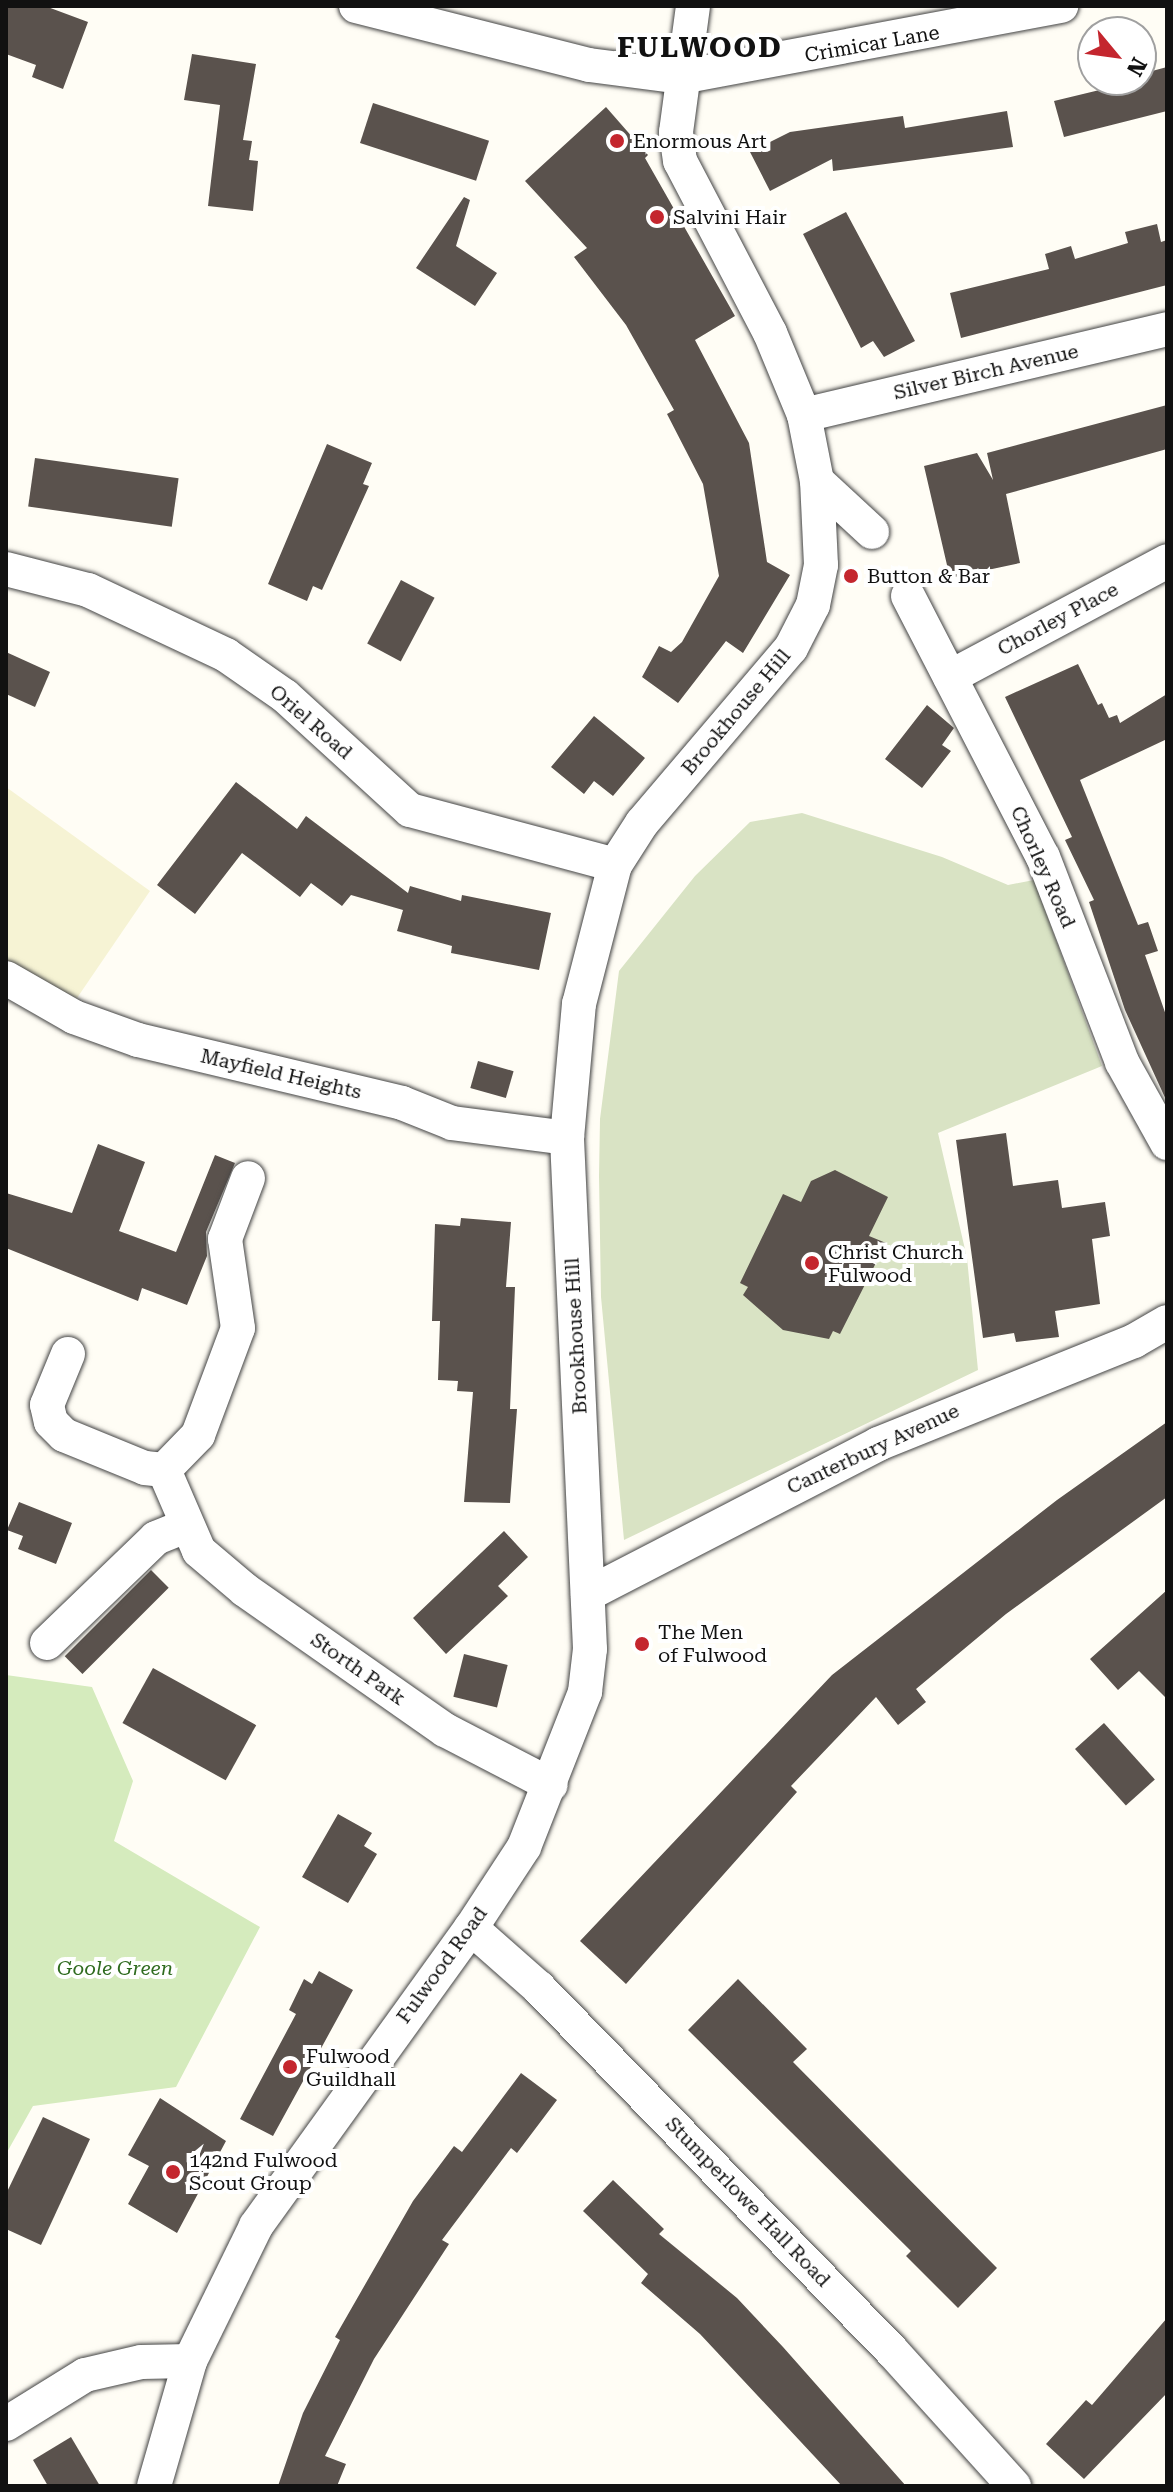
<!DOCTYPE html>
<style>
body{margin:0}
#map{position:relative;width:1173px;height:2492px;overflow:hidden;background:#fffdf5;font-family:"Roboto Serif",serif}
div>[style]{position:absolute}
.farmland>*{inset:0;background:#f6f3d4}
.green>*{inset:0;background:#d5ebbd}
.cemetery>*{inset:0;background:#d9e3c4}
.building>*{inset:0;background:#5a524d;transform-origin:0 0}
.roads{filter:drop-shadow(0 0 2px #444) drop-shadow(0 0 2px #444)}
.minor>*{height:34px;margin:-17px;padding:0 17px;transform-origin:17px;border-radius:17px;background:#fff}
.dots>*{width:22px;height:22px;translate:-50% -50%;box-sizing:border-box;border:4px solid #fff;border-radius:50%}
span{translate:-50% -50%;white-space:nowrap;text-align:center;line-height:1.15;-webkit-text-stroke:8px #fff;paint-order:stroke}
.street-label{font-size:20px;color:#111}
.poi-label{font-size:20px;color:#111}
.left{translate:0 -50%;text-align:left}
.park-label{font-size:20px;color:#2f6b1f;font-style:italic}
.district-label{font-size:28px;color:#111;font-weight:700;letter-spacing:2px}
.frame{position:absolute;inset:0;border:8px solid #111;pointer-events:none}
.north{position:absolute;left:1077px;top:16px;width:80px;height:80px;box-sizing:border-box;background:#fff;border:2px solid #a0a0a0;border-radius:50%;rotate:119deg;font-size:22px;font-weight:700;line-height:32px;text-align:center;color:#111}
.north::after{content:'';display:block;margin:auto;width:28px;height:36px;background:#c4262e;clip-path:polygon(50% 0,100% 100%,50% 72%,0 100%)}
</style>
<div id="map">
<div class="farmland">
<i style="clip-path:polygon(6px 787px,150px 891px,77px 998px,6px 965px)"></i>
</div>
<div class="green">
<i style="clip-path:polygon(6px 1675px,92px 1687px,133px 1781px,114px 1841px,260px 1927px,176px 2087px,33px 2106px,6px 2154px)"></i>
</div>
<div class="cemetery">
<i style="clip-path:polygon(802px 813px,942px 857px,1008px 885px,1034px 880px,1102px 1066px,938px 1133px,967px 1258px,978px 1370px,624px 1540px,601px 1297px,599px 1176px,600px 1119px,619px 971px,695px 876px,750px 822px)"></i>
</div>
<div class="building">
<i style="clip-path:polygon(6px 6px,45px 6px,88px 22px,63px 89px,32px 77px,36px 65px,6px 54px)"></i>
<i style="clip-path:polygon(192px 54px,256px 64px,243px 140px,252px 141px,249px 160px,258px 161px,253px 211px,208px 206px,220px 105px,184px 100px)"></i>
<i style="clip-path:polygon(1167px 67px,1167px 111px,1064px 137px,1054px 101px,1141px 80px,1141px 74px)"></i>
<i style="left:373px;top:103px;width:122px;height:42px;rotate:18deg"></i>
<i style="clip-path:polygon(606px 107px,648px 155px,645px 158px,735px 316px,695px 340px,749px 443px,767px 562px,790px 575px,743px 653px,726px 641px,678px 703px,642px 677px,659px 646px,671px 652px,682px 642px,719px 576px,703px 484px,667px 414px,674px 410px,626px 325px,574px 257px,587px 248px,525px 181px)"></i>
<i style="clip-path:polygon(1007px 111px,1013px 147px,833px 171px,832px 159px,770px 191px,750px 152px,790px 132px,903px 116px,905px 128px)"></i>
<i style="clip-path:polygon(464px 197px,470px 200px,456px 246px,497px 273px,475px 306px,416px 268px)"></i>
<i style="clip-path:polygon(846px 212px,915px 341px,884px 357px,873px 341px,861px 348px,803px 234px)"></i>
<i style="clip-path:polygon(1157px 224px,1161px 242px,1167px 240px,1167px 285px,961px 338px,950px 293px,1049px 269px,1045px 254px,1071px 246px,1075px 259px,1128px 243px,1125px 232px)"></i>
<i style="clip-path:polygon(1167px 405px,1167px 449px,1006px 494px,1020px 563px,950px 578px,924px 466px,977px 453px,993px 480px,987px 453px)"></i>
<i style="clip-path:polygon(327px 444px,372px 463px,363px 484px,369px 486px,322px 590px,313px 586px,307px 601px,268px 584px)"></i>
<i style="left:35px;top:458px;width:145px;height:49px;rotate:8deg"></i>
<i style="left:401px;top:580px;width:38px;height:72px;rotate:28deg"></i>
<i style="clip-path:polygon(6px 652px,50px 672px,35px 707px,6px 694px)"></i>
<i style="clip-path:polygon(1078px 664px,1098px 705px,1102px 703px,1109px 718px,1117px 715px,1120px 723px,1167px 694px,1167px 739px,1080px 780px,1138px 925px,1148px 922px,1158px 951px,1145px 955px,1167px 1018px,1167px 1102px,1125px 1010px,1089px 902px,1094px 900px,1065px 840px,1072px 837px,1005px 697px)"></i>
<i style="clip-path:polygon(927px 705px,954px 728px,942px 745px,951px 751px,922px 788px,885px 759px)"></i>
<i style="clip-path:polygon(594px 716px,645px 758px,613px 796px,594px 781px,584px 794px,551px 767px)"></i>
<i style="clip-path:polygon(236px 782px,297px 829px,306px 816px,408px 893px,410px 886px,461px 901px,462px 895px,551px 913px,539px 970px,451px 953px,452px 946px,397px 931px,403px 910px,351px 895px,342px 906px,311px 883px,300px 897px,242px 853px,195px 914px,157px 885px)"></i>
<i style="left:478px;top:1061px;width:37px;height:28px;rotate:16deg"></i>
<i style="clip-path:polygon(1006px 1133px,1013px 1186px,1058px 1180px,1062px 1208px,1105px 1202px,1110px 1236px,1092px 1239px,1100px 1304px,1055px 1311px,1059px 1337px,1016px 1342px,1014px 1333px,983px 1338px,956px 1140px)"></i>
<i style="clip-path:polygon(98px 1144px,145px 1162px,119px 1231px,176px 1252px,215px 1155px,235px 1163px,206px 1232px,207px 1256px,187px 1305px,142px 1288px,138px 1301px,6px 1248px,6px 1193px,72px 1213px)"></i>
<i style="clip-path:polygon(835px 1170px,888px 1197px,869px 1236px,886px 1243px,840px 1334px,833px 1331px,829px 1339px,783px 1330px,743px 1295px,748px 1287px,740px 1283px,783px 1194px,801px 1202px,811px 1181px)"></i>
<i style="clip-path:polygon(461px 1218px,511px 1222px,506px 1287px,515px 1287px,510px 1409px,517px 1409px,510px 1503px,464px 1502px,473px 1392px,457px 1391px,458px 1381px,438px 1380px,440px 1321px,432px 1321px,435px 1224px,460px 1226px)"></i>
<i style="clip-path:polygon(1167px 1422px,1167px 1497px,1006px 1614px,916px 1689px,926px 1702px,898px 1725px,876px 1697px,791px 1786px,797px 1792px,626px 1984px,580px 1941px,832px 1675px,1057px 1500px)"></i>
<i style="clip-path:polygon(19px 1502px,72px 1523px,56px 1564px,18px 1549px,23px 1536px,7px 1530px)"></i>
<i style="clip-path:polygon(504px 1531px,528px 1557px,498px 1586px,508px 1596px,446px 1654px,413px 1618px)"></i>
<i style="left:151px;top:1570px;width:25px;height:122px;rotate:45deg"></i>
<i style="clip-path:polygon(1167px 1590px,1167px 1699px,1139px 1671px,1118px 1690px,1090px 1659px)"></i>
<i style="left:464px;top:1654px;width:45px;height:44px;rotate:14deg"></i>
<i style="left:153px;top:1668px;width:118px;height:63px;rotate:29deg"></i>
<i style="left:1104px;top:1723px;width:76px;height:39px;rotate:48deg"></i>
<i style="clip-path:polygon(338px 1814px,372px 1833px,364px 1846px,377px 1854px,348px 1903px,302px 1877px)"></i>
<i style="clip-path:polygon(319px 1971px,353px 1990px,273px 2136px,240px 2119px,296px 2014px,289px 2010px,304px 1979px,312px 1984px)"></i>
<i style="clip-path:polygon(738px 1979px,807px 2049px,793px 2062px,997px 2268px,958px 2308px,906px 2256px,911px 2251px,688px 2030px)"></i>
<i style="clip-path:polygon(521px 2073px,557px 2100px,517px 2153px,511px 2148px,442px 2240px,449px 2244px,374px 2359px,325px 2456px,346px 2464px,337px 2486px,278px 2486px,303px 2413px,340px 2340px,335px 2337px,413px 2201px,454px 2146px,462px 2152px)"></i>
<i style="clip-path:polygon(160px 2098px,226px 2141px,177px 2233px,128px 2204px,149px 2166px,128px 2155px)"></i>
<i style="clip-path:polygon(43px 2117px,90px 2139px,41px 2245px,6px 2229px,6px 2194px)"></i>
<i style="clip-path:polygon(613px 2180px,664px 2229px,659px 2234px,737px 2298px,783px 2347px,906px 2486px,842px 2486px,700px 2334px,641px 2283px,648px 2274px,583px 2211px)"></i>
<i style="clip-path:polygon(1167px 2318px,1167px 2393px,1084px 2479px,1046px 2444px,1086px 2400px,1092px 2405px)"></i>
<i style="clip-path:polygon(71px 2437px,100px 2486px,48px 2486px,33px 2460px)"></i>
</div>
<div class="roads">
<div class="minor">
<i style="left:356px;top:6px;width:240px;rotate:14.2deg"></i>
<i style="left:589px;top:65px;width:93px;rotate:7.4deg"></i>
<i style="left:681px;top:77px;width:387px;rotate:-10.6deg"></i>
<i style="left:804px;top:415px;width:373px;rotate:-13.3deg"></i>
<i style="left:817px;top:481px;width:75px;rotate:42.8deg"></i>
<i style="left:6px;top:569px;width:85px;rotate:14.4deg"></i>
<i style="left:88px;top:590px;width:153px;rotate:25.2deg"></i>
<i style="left:226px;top:655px;width:72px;rotate:34.8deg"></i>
<i style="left:285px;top:696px;width:169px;rotate:42.4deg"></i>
<i style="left:410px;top:810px;width:212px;rotate:15deg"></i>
<i style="left:908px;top:596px;width:294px;rotate:62.7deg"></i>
<i style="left:1043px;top:857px;width:220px;rotate:68.9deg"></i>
<i style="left:1122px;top:1062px;width:93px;rotate:60.9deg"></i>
<i style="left:950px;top:677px;width:246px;rotate:-28.1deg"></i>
<i style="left:6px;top:978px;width:78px;rotate:29.8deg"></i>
<i style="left:74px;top:1017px;width:68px;rotate:19.8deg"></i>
<i style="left:138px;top:1040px;width:271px;rotate:13.4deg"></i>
<i style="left:402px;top:1103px;width:54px;rotate:21.8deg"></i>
<i style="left:452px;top:1123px;width:116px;rotate:7.4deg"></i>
<i style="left:68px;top:1354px;width:55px;rotate:112.4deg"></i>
<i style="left:47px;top:1405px;width:17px;rotate:77deg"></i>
<i style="left:51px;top:1422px;width:18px;rotate:45deg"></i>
<i style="left:64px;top:1435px;width:87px;rotate:22.2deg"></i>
<i style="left:145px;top:1468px;width:19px;rotate:6deg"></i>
<i style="left:164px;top:1470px;width:88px;rotate:66.6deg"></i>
<i style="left:199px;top:1551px;width:60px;rotate:40.3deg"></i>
<i style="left:245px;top:1590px;width:244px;rotate:35deg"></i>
<i style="left:445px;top:1730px;width:119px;rotate:27.4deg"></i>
<i style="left:164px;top:1470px;width:49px;rotate:-45.8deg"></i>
<i style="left:198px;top:1435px;width:114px;rotate:-69.5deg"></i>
<i style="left:238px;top:1328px;width:90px;rotate:-98.3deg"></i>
<i style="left:225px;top:1239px;width:65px;rotate:-69.3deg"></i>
<i style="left:588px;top:1594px;width:326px;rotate:-27.3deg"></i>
<i style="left:878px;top:1444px;width:276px;rotate:-21.9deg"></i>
<i style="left:1134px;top:1341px;width:38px;rotate:-30deg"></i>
<i style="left:47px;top:1643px;width:151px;rotate:-43.9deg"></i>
<i style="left:156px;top:1538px;width:32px;rotate:-22deg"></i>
<i style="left:471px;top:1928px;width:91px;rotate:41.4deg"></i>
<i style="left:539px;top:1988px;width:506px;rotate:45.8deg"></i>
<i style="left:892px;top:2351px;width:182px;rotate:47.9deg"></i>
<i style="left:6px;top:2424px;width:93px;rotate:-31.8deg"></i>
<i style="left:85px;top:2375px;width:57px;rotate:-13.1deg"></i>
<i style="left:141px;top:2362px;width:49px;rotate:-1.2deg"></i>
<i style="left:154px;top:2486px;width:130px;rotate:-73.9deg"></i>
<i style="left:190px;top:2361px;width:150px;rotate:-63.9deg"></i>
<i style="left:256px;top:2226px;width:367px;rotate:-54.2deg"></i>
<i style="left:471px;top:1928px;width:97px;rotate:-56.8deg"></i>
<i style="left:524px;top:1847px;width:167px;rotate:-68.5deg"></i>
<i style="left:585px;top:1692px;width:43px;rotate:-83.4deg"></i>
<i style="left:590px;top:1649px;width:512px;rotate:-92.58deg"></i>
<i style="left:567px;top:1138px;width:135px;rotate:-84.9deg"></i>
<i style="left:579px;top:1004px;width:144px;rotate:-75.5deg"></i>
<i style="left:615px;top:865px;width:50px;rotate:-57.3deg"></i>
<i style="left:642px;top:823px;width:230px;rotate:-49.6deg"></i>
<i style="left:791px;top:648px;width:48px;rotate:-62.9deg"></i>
<i style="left:813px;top:605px;width:41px;rotate:-78.7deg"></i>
<i style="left:821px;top:565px;width:84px;rotate:-92.7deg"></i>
<i style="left:817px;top:481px;width:67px;rotate:-101.1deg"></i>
<i style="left:804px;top:415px;width:89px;rotate:-112.5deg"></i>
<i style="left:770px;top:333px;width:194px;rotate:-117.6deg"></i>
<i style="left:680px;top:161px;width:29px;rotate:-98deg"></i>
<i style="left:676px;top:132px;width:127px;rotate:-82.3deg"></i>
</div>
</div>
<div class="dots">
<i style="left:617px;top:141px;background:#c4262e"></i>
<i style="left:657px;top:217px;background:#c4262e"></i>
<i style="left:851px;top:576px;background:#c4262e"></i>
<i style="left:812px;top:1263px;background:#c4262e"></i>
<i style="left:642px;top:1644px;background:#c4262e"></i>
<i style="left:290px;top:2067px;background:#c4262e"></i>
<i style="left:173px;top:2172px;background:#c4262e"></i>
</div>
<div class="street-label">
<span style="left:872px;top:44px;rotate:-10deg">Crimicar Lane</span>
<span style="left:986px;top:372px;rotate:-13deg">Silver Birch Avenue</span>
<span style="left:1058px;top:619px;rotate:-28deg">Chorley Place</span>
<span style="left:736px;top:712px;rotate:-50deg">Brookhouse Hill</span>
<span style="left:311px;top:722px;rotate:41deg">Oriel Road</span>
<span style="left:1043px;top:867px;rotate:66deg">Chorley Road</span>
<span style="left:281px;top:1074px;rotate:13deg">Mayfield Heights</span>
<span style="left:576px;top:1336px;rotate:-93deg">Brookhouse Hill</span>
<span style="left:873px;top:1449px;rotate:-25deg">Canterbury Avenue</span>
<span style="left:358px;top:1669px;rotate:35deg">Storth Park</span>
<span style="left:442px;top:1965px;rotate:-54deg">Fulwood Road</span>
<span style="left:748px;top:2202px;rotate:46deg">Stumperlowe Hall Road</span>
</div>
<div class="poi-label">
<span class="left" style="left:633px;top:141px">Enormous Art</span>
<span class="left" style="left:673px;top:217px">Salvini Hair</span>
<span class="left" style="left:867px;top:576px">Button &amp; Bar</span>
<span class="left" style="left:828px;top:1264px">Christ Church<br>Fulwood</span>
<span class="left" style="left:658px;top:1644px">The Men<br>of Fulwood</span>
<span class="left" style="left:306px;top:2068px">Fulwood<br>Guildhall</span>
<span class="left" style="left:189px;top:2172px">142nd Fulwood<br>Scout Group</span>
</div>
<div class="park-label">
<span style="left:115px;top:1968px">Goole Green</span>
</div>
<div class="district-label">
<span style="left:700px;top:48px">FULWOOD</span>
</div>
<div class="frame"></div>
<div class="north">N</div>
</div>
